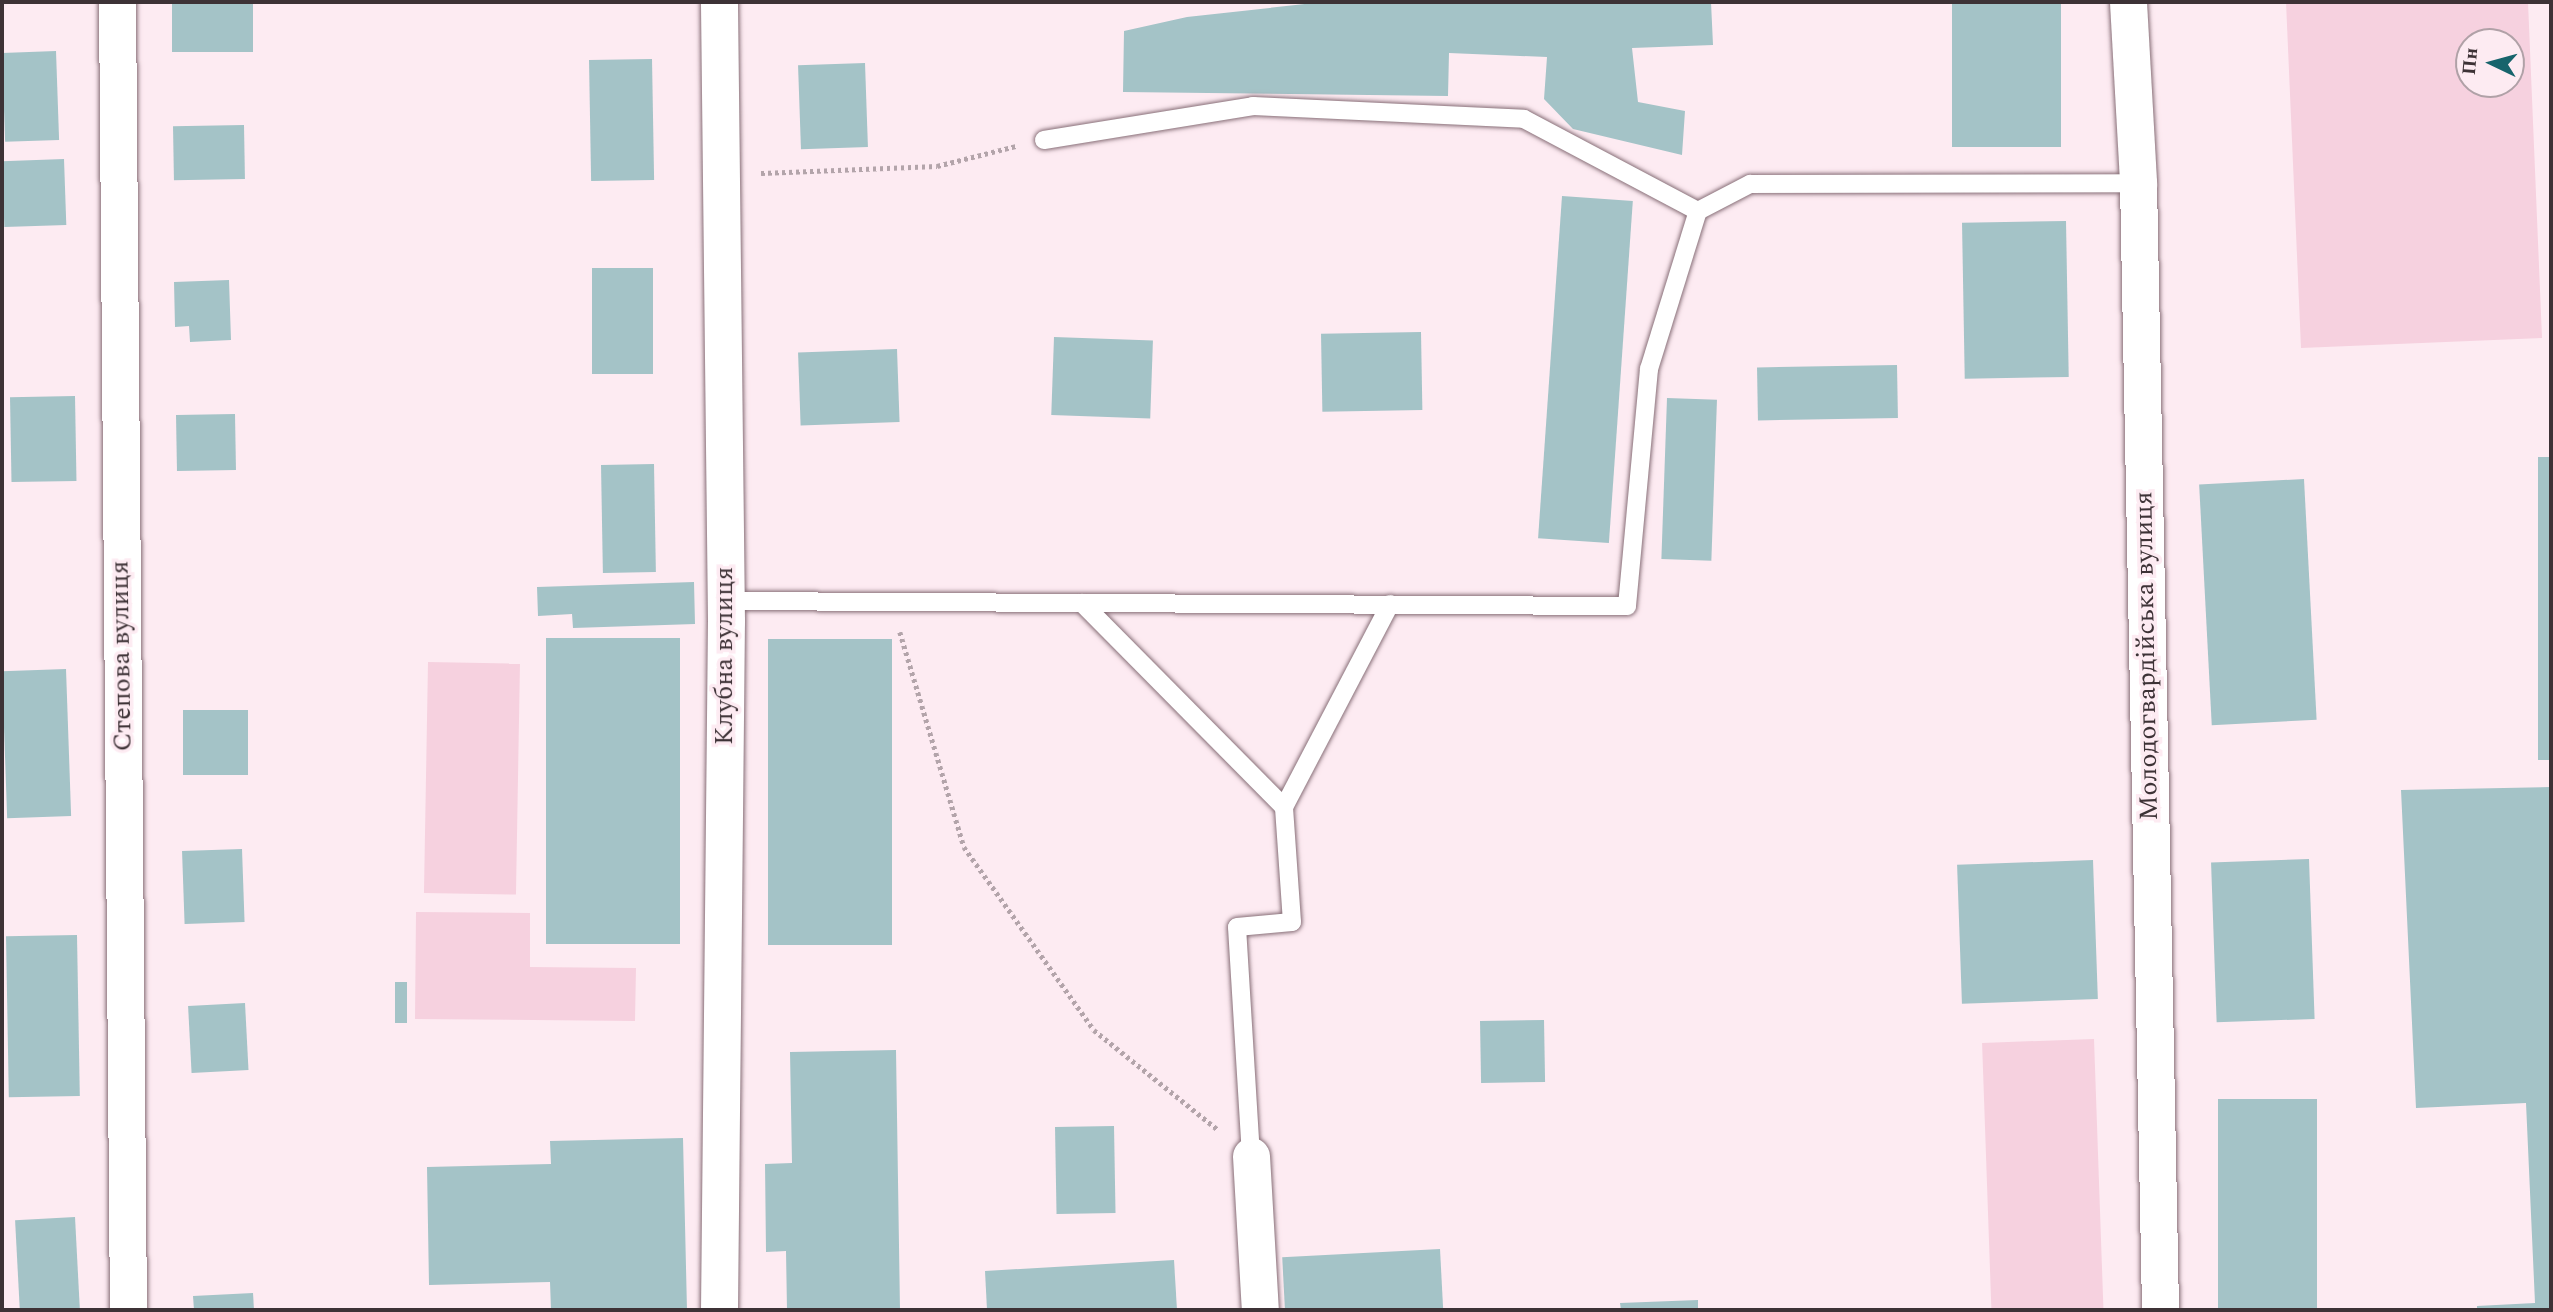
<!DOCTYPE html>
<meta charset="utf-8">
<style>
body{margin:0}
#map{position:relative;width:2553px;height:1312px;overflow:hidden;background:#fdebf2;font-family:Spectral,serif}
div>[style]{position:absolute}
.green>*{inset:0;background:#f6d1df;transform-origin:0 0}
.building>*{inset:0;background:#a4c3c7;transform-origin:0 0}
.path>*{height:4.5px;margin-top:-2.25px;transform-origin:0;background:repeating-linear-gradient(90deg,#b3a4aa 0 3.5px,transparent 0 7px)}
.roads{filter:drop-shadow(0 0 2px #886f78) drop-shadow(0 0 2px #886f78)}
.service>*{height:18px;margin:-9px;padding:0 9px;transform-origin:9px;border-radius:9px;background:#fff}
.minor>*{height:37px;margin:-18.5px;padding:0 18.5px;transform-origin:18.5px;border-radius:18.5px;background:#fff}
span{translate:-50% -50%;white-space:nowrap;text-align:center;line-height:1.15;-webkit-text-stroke:7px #fdebf2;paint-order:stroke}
.street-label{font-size:26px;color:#3d3236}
.frame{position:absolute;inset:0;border:4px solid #3d3236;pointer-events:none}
.north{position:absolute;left:2455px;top:28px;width:70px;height:70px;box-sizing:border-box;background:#fdebf2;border:2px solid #b0a1a7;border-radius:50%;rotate:275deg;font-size:19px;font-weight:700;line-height:28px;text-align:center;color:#3d3236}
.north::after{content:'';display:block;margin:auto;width:24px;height:32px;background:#17646c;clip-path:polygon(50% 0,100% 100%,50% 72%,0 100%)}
</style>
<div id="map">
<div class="green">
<i style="clip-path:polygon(evenodd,2286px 2px,2528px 2px,2542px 338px,2301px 348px,2286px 2px,2469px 42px,2511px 42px,2511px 84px,2469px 84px,2469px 42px)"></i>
<i style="left:428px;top:662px;width:92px;height:231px;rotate:1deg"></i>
<i style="clip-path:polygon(416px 912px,530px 913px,530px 967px,636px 968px,635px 1021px,415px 1019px)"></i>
<i style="left:2094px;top:1039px;width:271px;height:112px;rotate:88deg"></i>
</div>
<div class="building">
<i style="left:172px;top:2px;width:81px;height:50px"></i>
<i style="clip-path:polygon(1323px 2px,1711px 2px,1713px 45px,1632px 48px,1638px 102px,1685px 111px,1682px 155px,1573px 129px,1544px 99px,1547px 57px,1449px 53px,1448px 96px,1123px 92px,1124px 31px,1187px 17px)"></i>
<i style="left:1952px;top:2px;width:109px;height:145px"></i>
<i style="left:56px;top:51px;width:89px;height:54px;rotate:88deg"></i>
<i style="left:652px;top:59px;width:121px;height:63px;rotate:89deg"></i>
<i style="left:865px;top:63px;width:84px;height:67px;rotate:88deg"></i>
<i style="left:244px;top:125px;width:54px;height:71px;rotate:89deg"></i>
<i style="left:64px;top:159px;width:66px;height:62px;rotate:88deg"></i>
<i style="left:1562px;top:196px;width:71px;height:343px;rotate:4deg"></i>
<i style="left:2066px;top:221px;width:156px;height:104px;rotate:89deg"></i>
<i style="left:592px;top:268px;width:61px;height:106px"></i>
<i style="clip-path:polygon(229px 280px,231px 340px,190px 342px,189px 326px,175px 327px,174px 282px)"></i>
<i style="left:1421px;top:332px;width:78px;height:100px;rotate:89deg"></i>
<i style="left:1054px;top:337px;width:99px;height:78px;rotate:2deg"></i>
<i style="left:897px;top:349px;width:73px;height:99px;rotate:88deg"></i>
<i style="left:1897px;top:365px;width:53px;height:140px;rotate:89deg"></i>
<i style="left:75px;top:396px;width:85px;height:65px;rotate:89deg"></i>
<i style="left:1667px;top:398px;width:50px;height:161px;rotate:2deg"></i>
<i style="left:235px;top:414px;width:56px;height:59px;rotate:89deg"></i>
<i style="left:2551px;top:457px;width:303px;height:13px;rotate:90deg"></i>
<i style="left:654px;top:464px;width:108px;height:53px;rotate:89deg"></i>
<i style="left:2304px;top:479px;width:241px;height:105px;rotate:87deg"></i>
<i style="clip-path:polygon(694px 582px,695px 624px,573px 628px,572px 614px,538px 616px,537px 587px)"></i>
<i style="left:546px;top:638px;width:134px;height:306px"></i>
<i style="left:768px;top:639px;width:124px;height:306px"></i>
<i style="left:66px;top:669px;width:147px;height:64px;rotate:88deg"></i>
<i style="left:183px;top:710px;width:65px;height:65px"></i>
<i style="clip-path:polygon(2551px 787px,2551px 1310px,2477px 1310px,2477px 1306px,2535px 1303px,2526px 1103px,2416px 1108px,2401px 790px)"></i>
<i style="left:242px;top:849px;width:73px;height:60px;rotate:88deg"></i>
<i style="left:2309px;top:859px;width:160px;height:98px;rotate:88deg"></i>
<i style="left:2093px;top:860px;width:139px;height:136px;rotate:88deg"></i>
<i style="left:77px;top:935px;width:161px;height:71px;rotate:89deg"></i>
<i style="left:395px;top:982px;width:12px;height:41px"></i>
<i style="left:245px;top:1003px;width:67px;height:57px;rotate:87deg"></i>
<i style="left:1544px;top:1020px;width:62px;height:64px;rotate:89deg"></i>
<i style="clip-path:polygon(896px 1050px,900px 1310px,787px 1310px,786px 1251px,766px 1252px,765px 1164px,792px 1163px,790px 1052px)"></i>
<i style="left:2218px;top:1099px;width:99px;height:211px"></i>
<i style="left:1114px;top:1126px;width:87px;height:59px;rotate:89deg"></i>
<i style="clip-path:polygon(683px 1138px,687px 1310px,551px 1310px,550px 1282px,429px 1285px,427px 1167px,551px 1164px,550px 1141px)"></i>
<i style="left:75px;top:1217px;width:93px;height:60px;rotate:87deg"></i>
<i style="left:1440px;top:1249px;width:61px;height:158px;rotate:87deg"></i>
<i style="clip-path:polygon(1174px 1260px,1177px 1310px,987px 1310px,985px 1271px)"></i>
<i style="clip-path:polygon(253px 1293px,254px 1310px,194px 1310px,193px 1296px)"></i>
<i style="clip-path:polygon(1698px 1300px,1698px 1310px,1621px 1310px,1620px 1303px)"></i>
</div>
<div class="path">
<i style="left:761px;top:173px;width:176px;rotate:-2.3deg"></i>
<i style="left:937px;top:166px;width:81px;rotate:-14.2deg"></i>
<i style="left:900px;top:632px;width:224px;rotate:73.4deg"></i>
<i style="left:964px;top:847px;width:224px;rotate:54.6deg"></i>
<i style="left:1094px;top:1030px;width:158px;rotate:38.8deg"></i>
</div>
<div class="roads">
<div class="service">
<i style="left:1044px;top:140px;width:212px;rotate:-9.2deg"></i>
<i style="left:1253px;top:106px;width:271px;rotate:2.7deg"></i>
<i style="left:1524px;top:119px;width:197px;rotate:27.9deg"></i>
<i style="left:1698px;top:211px;width:59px;rotate:-27.4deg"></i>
<i style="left:1750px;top:184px;width:388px;rotate:-0.1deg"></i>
<i style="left:726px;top:601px;width:901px;rotate:0.32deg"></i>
<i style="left:1627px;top:606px;width:238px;rotate:-84.7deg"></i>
<i style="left:1649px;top:369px;width:165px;rotate:-72.8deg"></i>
<i style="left:1082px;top:603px;width:287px;rotate:45.3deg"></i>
<i style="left:1251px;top:1156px;width:229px;rotate:-93.5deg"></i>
<i style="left:1237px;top:927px;width:55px;rotate:-5.2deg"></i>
<i style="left:1292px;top:922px;width:115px;rotate:-94deg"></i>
<i style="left:1284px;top:807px;width:229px;rotate:-62.4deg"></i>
</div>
<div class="minor">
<i style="left:117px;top:2px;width:1308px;rotate:89.52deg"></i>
<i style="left:2128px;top:2px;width:181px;rotate:86.8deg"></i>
<i style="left:2138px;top:183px;width:1127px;rotate:88.88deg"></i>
<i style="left:1251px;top:1156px;width:154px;rotate:86.7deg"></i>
<i style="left:719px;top:1310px;width:689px;rotate:-89.42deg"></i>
<i style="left:726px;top:621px;width:619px;rotate:-90.65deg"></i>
</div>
</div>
<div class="street-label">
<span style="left:122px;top:656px;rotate:-91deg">Степова вулиця</span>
<span style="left:725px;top:656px;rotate:-90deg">Клубна вулиця</span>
<span style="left:2147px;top:656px;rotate:-91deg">Молодогвардійська вулиця</span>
</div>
<div class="frame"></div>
<div class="north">Пн</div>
</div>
